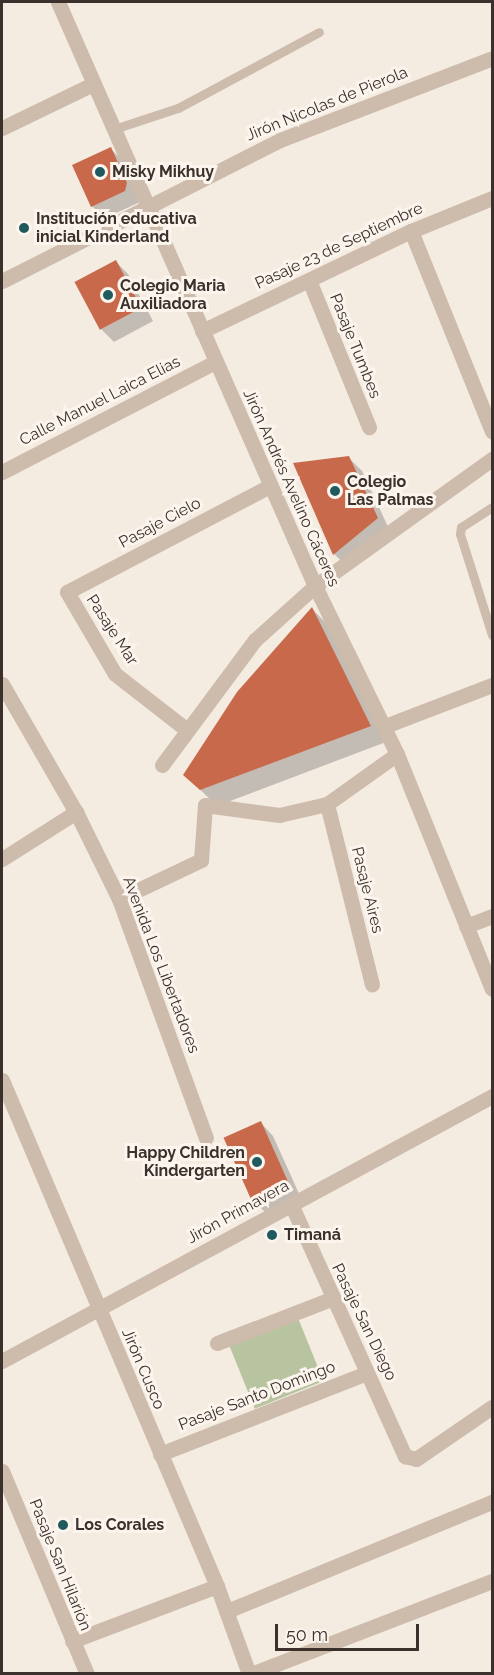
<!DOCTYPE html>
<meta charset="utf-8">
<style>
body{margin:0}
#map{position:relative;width:494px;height:1675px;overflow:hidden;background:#f4ebe1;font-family:Raleway,sans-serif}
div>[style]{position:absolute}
.green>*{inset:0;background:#b8c4a0;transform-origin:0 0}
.shadow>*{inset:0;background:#0003}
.building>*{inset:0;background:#c8694b;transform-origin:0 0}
.service>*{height:9px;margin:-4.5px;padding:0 4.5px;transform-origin:4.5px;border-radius:4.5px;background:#cdbbac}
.minor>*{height:15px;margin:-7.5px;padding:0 7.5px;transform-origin:7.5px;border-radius:7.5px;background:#cdbbac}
.dots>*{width:16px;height:16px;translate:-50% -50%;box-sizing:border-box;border:3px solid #fbf5ee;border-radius:50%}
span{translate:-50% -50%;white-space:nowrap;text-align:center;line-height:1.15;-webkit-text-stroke:6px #fbf5ee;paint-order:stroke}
.street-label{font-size:16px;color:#3b302b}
.poi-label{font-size:16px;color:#3b302b;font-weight:700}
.left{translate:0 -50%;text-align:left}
.right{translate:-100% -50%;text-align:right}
.frame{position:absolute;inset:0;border:3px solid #3b302b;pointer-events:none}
.scale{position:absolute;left:275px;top:1624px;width:144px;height:27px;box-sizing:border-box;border:3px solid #3b302b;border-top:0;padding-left:8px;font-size:18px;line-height:21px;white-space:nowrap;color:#3b302b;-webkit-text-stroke:4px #fbf5ee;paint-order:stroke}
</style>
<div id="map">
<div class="green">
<i style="left:298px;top:1318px;width:68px;height:74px;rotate:68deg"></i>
</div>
<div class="shadow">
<i style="clip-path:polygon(111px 149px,124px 162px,139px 197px,138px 203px,105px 218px,92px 206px)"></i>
<i style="clip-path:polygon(116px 262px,128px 274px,153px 321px,114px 342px,101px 329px)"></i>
<i style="clip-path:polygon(349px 458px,362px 471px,390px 531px,347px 566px,334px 554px)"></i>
<i style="clip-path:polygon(312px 609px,328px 625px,386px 742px,217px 806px,185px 775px)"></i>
<i style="clip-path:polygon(261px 1123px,273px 1136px,301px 1198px,267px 1214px,254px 1201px)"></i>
</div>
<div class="building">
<i style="clip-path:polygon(111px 147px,127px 183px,125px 191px,91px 207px,72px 165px)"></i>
<i style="left:116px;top:260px;width:54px;height:47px;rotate:62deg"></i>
<i style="clip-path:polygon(349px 456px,378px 518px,333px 555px,293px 463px)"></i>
<i style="clip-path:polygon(312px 607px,371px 726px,200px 790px,183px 775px,237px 692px)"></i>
<i style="left:261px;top:1121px;width:70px;height:41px;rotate:66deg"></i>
</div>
<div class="service">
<i style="left:114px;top:129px;width:67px;rotate:-18.2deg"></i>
<i style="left:178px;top:108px;width:160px;rotate:-28.3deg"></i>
<i style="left:492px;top:507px;width:37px;rotate:147deg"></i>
<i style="left:461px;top:527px;width:7px;rotate:98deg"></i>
<i style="left:460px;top:534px;width:106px;rotate:72.4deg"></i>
</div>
<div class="minor">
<i style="left:58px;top:2px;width:638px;rotate:66.25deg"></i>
<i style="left:315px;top:586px;width:187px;rotate:64deg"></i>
<i style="left:397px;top:754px;width:253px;rotate:68deg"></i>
<i style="left:2px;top:128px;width:101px;rotate:-25.8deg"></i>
<i style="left:411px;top:231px;width:216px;rotate:68deg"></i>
<i style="left:309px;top:280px;width:159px;rotate:67.8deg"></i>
<i style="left:2px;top:281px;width:312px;rotate:-26.9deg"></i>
<i style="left:280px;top:140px;width:227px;rotate:-21.1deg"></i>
<i style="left:202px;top:331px;width:232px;rotate:-25.6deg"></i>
<i style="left:411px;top:231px;width:87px;rotate:-22.2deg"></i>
<i style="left:2px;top:472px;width:240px;rotate:-27.3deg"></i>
<i style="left:2px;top:684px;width:148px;rotate:60deg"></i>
<i style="left:76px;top:812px;width:97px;rotate:63.7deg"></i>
<i style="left:119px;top:899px;width:254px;rotate:70deg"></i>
<i style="left:385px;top:726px;width:115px;rotate:-21deg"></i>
<i style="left:187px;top:730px;width:91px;rotate:-142.1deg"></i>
<i style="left:115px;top:674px;width:95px;rotate:-120.3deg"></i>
<i style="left:67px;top:592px;width:229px;rotate:-27.6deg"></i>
<i style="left:162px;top:765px;width:156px;rotate:-53.4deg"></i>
<i style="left:255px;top:640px;width:81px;rotate:-42deg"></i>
<i style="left:315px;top:586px;width:218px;rotate:-35.7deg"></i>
<i style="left:327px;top:804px;width:186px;rotate:76deg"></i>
<i style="left:2px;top:859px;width:88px;rotate:-32.4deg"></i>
<i style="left:119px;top:899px;width:91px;rotate:-25.4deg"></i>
<i style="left:201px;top:860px;width:55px;rotate:-85.8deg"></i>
<i style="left:205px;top:805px;width:75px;rotate:7.7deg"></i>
<i style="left:279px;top:815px;width:49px;rotate:-12.9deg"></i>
<i style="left:327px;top:804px;width:86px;rotate:-35.5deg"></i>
<i style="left:466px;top:926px;width:28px;rotate:-21deg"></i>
<i style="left:2px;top:1080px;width:550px;rotate:66.98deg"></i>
<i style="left:217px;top:1586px;width:94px;rotate:70deg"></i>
<i style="left:291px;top:1204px;width:277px;rotate:65.7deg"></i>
<i style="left:405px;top:1456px;width:11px;rotate:15deg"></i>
<i style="left:416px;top:1459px;width:92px;rotate:-34.4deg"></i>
<i style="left:217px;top:1343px;width:122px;rotate:-21.1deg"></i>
<i style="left:2px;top:1361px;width:557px;rotate:-28.41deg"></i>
<i style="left:160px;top:1454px;width:222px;rotate:-21.4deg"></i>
<i style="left:2px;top:1471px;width:220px;rotate:67.3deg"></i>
<i style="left:227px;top:1611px;width:287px;rotate:-22.4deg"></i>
<i style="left:72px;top:1641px;width:155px;rotate:-20.8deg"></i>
<i style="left:251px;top:1674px;width:258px;rotate:-21.1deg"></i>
</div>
<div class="dots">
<i style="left:100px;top:172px;background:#1f5a5e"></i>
<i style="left:24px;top:228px;background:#1f5a5e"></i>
<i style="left:108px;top:295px;background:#1f5a5e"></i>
<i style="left:335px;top:491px;background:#1f5a5e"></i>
<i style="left:257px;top:1162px;background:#1f5a5e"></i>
<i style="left:272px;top:1235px;background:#1f5a5e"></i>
<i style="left:63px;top:1525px;background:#1f5a5e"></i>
</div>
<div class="street-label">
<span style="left:327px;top:104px;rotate:-22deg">Jirón Nicolas de Pierola</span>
<span style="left:339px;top:246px;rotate:-25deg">Pasaje 23 de Septiembre</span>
<span style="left:355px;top:346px;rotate:68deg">Pasaje Tumbes</span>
<span style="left:100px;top:401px;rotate:-27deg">Calle Manuel Laica Elias</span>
<span style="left:291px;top:488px;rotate:66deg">Jirón Andrés Avelino Cáceres</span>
<span style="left:160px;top:523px;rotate:-28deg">Pasaje Cielo</span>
<span style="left:112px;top:630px;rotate:57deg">Pasaje Mar</span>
<span style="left:367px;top:890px;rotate:76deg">Pasaje Aires</span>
<span style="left:161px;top:965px;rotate:69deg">Avenida Los Libertadores</span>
<span style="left:238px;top:1212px;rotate:-29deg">Jirón Primavera</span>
<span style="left:364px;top:1322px;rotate:64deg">Pasaje San Diego</span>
<span style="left:143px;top:1369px;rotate:67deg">Jirón Cusco</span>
<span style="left:257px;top:1396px;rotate:-21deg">Pasaje Santo Domingo</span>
<span style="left:60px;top:1565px;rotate:68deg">Pasaje San Hilarión</span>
</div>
<div class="poi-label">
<span class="left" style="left:112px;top:172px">Misky Mikhuy</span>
<span class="left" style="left:36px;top:228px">Institución educativa<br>inicial Kinderland</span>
<span class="left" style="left:120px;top:295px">Colegio Maria<br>Auxiliadora</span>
<span class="left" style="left:347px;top:491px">Colegio<br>Las Palmas</span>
<span class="right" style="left:245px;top:1162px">Happy Children<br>Kindergarten</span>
<span class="left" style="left:284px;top:1235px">Timaná</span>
<span class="left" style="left:75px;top:1525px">Los Corales</span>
</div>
<div class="frame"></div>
<div class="scale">50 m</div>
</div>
